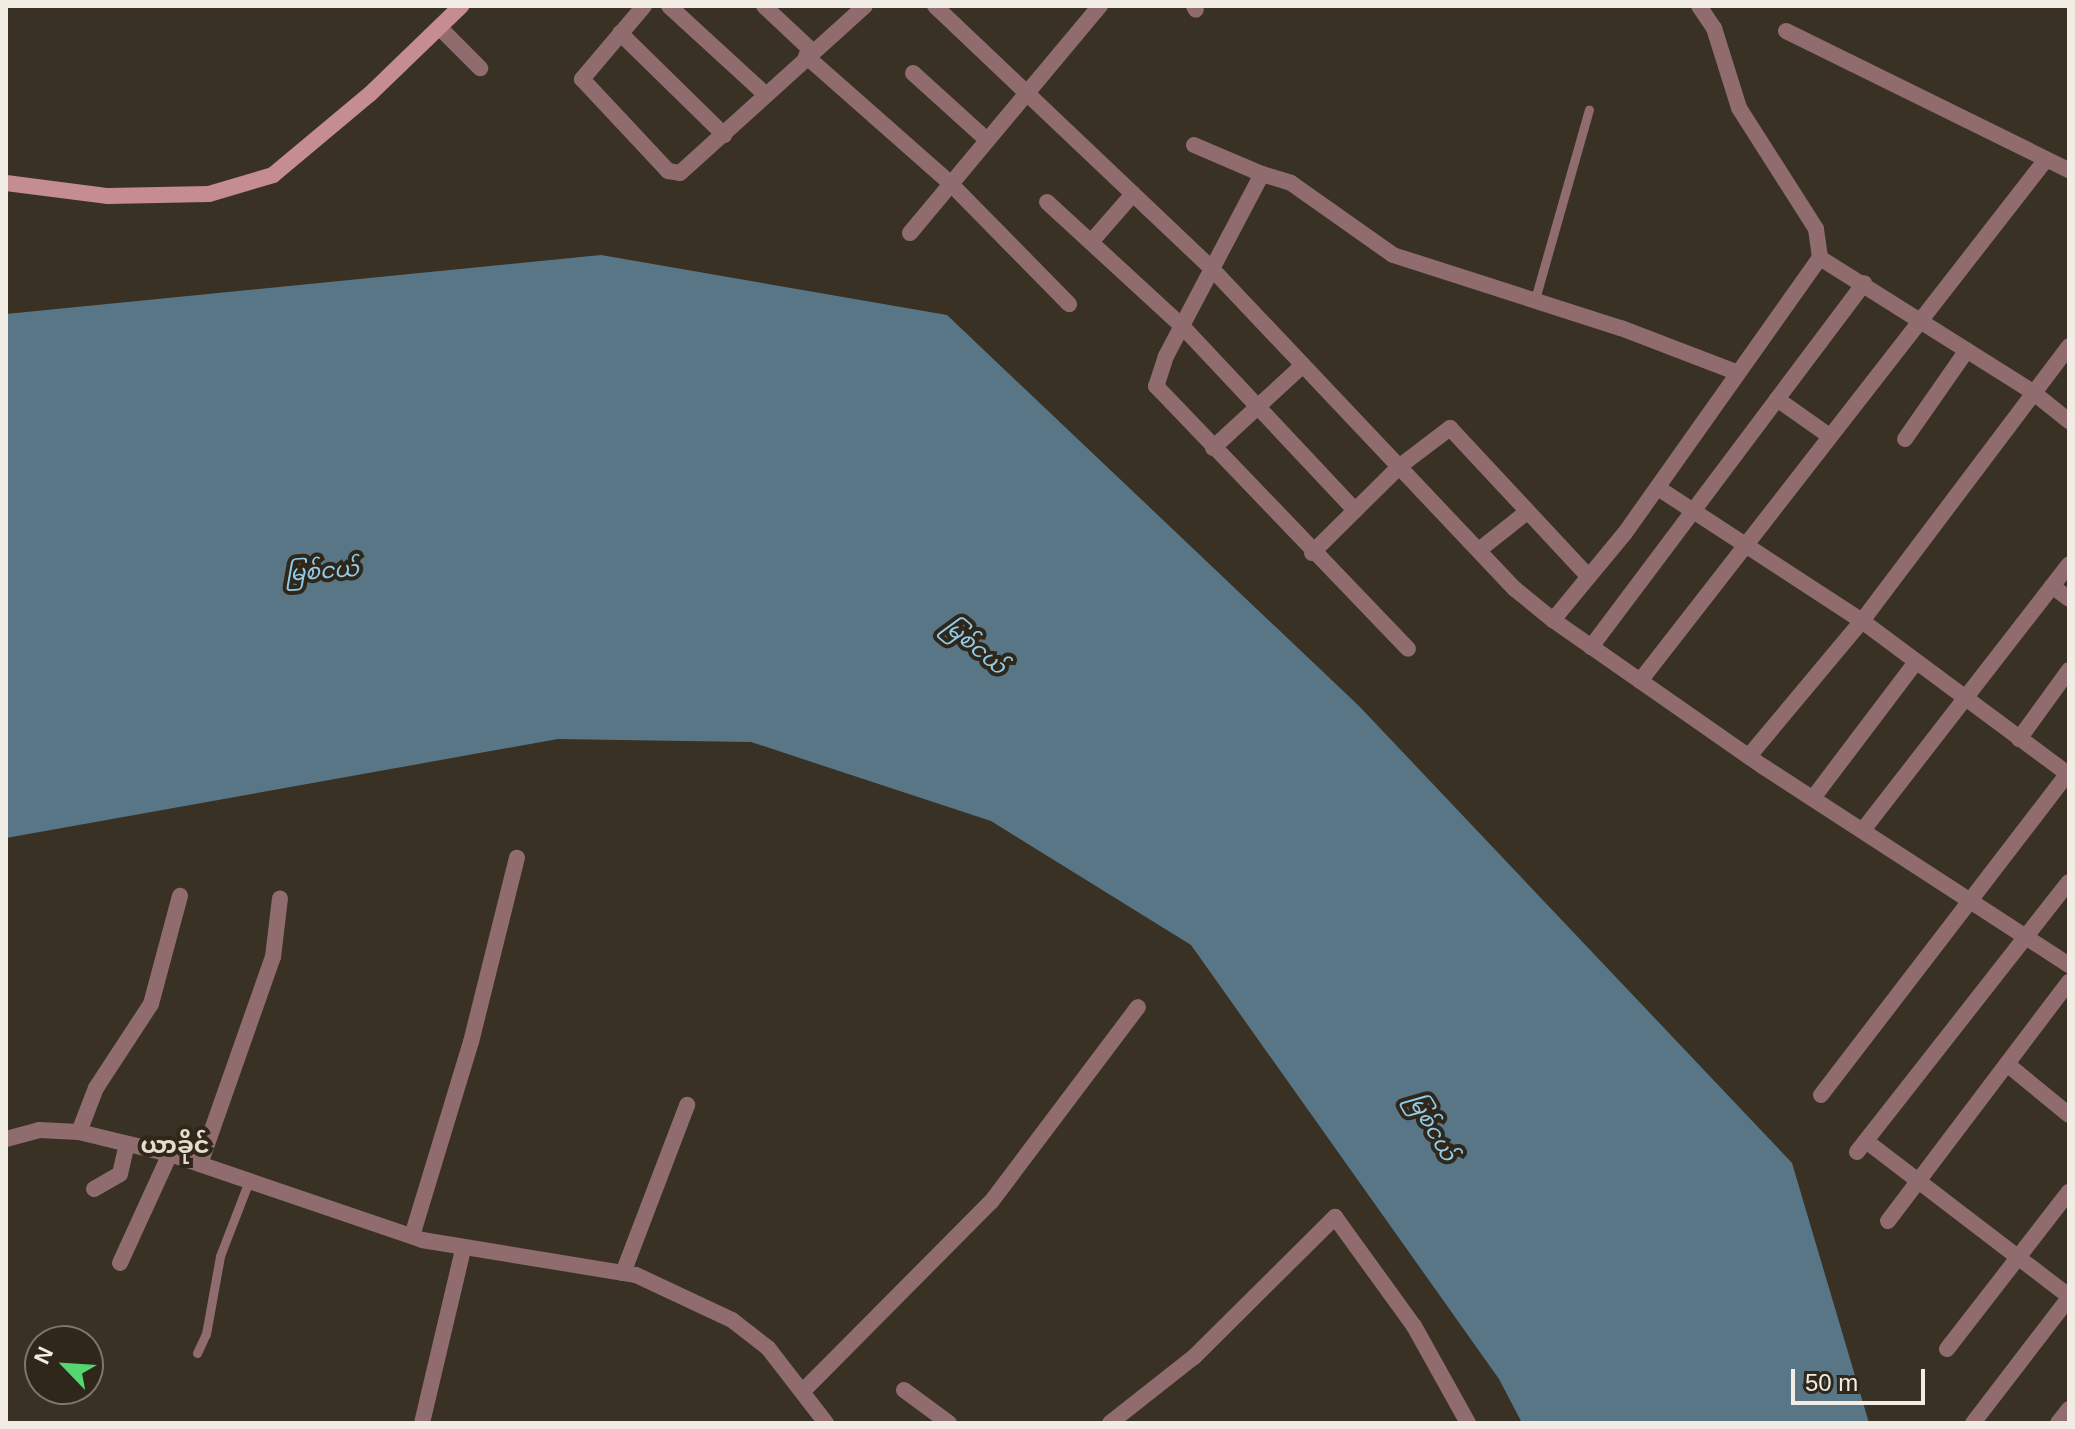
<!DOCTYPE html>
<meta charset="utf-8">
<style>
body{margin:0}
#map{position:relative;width:2075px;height:1429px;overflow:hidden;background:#383124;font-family:Helvetica,"Noto Sans Myanmar",sans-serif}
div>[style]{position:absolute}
.water>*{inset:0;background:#597686}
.lane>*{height:9px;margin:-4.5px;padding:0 4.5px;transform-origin:4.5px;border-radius:4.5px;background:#906c6f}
.street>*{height:16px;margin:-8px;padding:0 8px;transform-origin:8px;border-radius:8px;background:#906c6f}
.secondary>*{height:16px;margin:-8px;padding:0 8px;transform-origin:8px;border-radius:8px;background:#c58c91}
span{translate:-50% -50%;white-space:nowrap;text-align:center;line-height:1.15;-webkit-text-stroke:8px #2e271a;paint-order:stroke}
.water-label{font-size:22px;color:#93ccea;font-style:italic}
.quarter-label{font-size:24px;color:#e5dccb;font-weight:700}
.frame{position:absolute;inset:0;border:8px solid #f1ece4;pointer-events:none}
.north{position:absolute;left:24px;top:1325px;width:80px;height:80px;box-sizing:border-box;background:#2e271a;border:2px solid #7c766b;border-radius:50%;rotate:295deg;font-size:22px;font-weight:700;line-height:32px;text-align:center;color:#f1ece4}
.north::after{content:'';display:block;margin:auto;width:28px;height:36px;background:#56d671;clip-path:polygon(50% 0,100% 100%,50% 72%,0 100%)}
.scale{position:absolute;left:1791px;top:1369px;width:134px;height:36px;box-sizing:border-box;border:4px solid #f1ece4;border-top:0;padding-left:10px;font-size:24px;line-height:28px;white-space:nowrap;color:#f1ece4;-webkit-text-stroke:6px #2e271a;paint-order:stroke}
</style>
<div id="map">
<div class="water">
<i style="clip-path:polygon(601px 255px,947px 315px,1359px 706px,1792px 1163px,1869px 1423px,1522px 1423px,1499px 1379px,1191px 945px,991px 821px,751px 742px,558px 739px,6px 838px,6px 314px)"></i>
</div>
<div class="lane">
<i style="left:1535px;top:299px;width:197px;rotate:-74.1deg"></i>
<i style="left:197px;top:1353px;width:21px;rotate:-65deg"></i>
<i style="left:206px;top:1334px;width:79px;rotate:-79.8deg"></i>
<i style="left:220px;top:1256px;width:80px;rotate:-68.9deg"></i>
</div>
<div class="street">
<i style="left:644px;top:6px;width:96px;rotate:130.3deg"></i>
<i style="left:582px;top:79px;width:126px;rotate:46.9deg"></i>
<i style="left:668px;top:171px;width:12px;rotate:9deg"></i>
<i style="left:680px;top:173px;width:249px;rotate:-42.1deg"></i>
<i style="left:669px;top:6px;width:130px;rotate:42.5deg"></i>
<i style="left:764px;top:6px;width:66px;rotate:43.2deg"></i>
<i style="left:935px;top:6px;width:385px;rotate:43.5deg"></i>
<i style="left:1214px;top:271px;width:438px;rotate:46.6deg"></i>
<i style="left:1515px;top:589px;width:49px;rotate:39.2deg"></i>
<i style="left:1553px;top:620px;width:113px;rotate:-50.4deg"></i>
<i style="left:1625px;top:533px;width:337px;rotate:-54.7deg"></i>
<i style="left:1820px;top:258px;width:253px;rotate:32.2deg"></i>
<i style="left:2034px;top:393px;width:45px;rotate:38.7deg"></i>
<i style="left:1194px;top:6px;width:4px;rotate:63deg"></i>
<i style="left:1699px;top:6px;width:27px;rotate:56deg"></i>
<i style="left:1714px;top:28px;width:84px;rotate:72.6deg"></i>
<i style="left:1739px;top:108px;width:143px;rotate:57.5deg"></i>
<i style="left:1816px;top:229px;width:29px;rotate:82deg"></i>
<i style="left:440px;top:28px;width:57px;rotate:45deg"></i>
<i style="left:1786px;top:31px;width:315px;rotate:26.2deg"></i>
<i style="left:620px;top:33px;width:146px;rotate:44.4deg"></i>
<i style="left:806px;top:56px;width:192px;rotate:41.4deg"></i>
<i style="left:950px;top:183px;width:170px;rotate:45.5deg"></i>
<i style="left:913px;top:73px;width:100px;rotate:42.2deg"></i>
<i style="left:1194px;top:145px;width:74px;rotate:23.1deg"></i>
<i style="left:1262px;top:174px;width:206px;rotate:117.8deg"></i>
<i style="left:1166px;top:356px;width:32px;rotate:108deg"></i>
<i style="left:1156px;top:386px;width:364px;rotate:46.2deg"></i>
<i style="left:1262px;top:174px;width:30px;rotate:17deg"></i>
<i style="left:1291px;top:183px;width:125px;rotate:35.2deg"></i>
<i style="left:1393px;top:255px;width:239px;rotate:17.8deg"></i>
<i style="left:1621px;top:328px;width:125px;rotate:21deg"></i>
<i style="left:1047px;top:202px;width:183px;rotate:42.6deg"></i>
<i style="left:1182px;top:326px;width:253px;rotate:46.8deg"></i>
<i style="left:910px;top:233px;width:296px;rotate:-50.1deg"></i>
<i style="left:1091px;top:242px;width:64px;rotate:-48.8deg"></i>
<i style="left:1777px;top:399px;width:62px;rotate:35.2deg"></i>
<i style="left:1905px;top:439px;width:108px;rotate:-55.1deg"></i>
<i style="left:1213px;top:448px;width:122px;rotate:-42.7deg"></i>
<i style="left:1658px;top:488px;width:244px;rotate:33.1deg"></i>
<i style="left:1862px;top:621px;width:258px;rotate:36.6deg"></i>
<i style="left:1479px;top:550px;width:61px;rotate:-38.4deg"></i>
<i style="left:1312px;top:553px;width:124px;rotate:-44.7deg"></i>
<i style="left:1400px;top:466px;width:63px;rotate:-37.2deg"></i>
<i style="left:1450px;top:428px;width:202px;rotate:47deg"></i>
<i style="left:2052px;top:586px;width:21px;rotate:37deg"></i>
<i style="left:1553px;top:620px;width:257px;rotate:34.9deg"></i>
<i style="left:1764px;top:767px;width:364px;rotate:33deg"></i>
<i style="left:1591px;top:647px;width:455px;rotate:-53.1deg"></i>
<i style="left:1640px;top:681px;width:658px;rotate:-52.1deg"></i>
<i style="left:2019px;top:739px;width:85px;rotate:-54.1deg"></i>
<i style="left:1749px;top:756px;width:176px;rotate:-50.1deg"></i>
<i style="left:1862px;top:621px;width:344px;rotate:-53deg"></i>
<i style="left:1813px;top:798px;width:169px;rotate:-52.9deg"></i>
<i style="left:1863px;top:830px;width:336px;rotate:-52.2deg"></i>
<i style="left:2007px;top:1064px;width:80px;rotate:39.4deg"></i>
<i style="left:1821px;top:1095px;width:407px;rotate:-52.5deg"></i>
<i style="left:79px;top:1132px;width:47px;rotate:-68.9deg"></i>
<i style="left:96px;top:1088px;width:100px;rotate:-56.8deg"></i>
<i style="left:151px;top:1004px;width:112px;rotate:-75deg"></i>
<i style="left:6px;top:1139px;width:34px;rotate:-15deg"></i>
<i style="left:39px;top:1130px;width:40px;rotate:2.9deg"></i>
<i style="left:79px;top:1132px;width:94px;rotate:13.6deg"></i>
<i style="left:170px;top:1154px;width:266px;rotate:18.8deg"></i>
<i style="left:422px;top:1240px;width:217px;rotate:9.3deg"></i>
<i style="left:636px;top:1275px;width:106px;rotate:25.1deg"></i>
<i style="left:732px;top:1320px;width:46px;rotate:37.9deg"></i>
<i style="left:768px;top:1348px;width:95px;rotate:52.3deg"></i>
<i style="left:1866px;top:1141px;width:255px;rotate:37.4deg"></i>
<i style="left:1857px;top:1152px;width:343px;rotate:-51.9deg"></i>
<i style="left:200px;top:1164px;width:219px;rotate:-70.6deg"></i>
<i style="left:273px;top:957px;width:59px;rotate:-83.2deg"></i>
<i style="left:94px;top:1189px;width:30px;rotate:-30deg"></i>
<i style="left:120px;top:1174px;width:31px;rotate:-77deg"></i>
<i style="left:1888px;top:1221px;width:300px;rotate:-52.9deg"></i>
<i style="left:412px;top:1236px;width:203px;rotate:-73.1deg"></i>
<i style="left:471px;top:1042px;width:190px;rotate:-76deg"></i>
<i style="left:120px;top:1263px;width:120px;rotate:-65.4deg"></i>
<i style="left:623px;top:1273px;width:180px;rotate:-69.1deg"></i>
<i style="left:1947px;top:1349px;width:199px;rotate:-52.2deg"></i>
<i style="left:805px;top:1389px;width:264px;rotate:-45.2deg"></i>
<i style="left:991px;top:1202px;width:244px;rotate:-53deg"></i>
<i style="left:904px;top:1390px;width:56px;rotate:36.3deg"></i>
<i style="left:422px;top:1423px;width:178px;rotate:-76.7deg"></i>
<i style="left:1110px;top:1423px;width:107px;rotate:-38.2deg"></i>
<i style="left:1194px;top:1357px;width:199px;rotate:-44.8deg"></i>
<i style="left:1335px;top:1217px;width:135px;rotate:54.1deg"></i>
<i style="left:1414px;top:1326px;width:111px;rotate:60.9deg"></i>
<i style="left:1973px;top:1423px;width:158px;rotate:-52.5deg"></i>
<i style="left:2058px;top:1423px;width:18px;rotate:-52deg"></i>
</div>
<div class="secondary">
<i style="left:6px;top:183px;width:103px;rotate:7.3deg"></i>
<i style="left:108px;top:196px;width:101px;rotate:-1.1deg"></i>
<i style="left:209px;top:194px;width:67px;rotate:-16.5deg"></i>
<i style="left:273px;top:175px;width:126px;rotate:-39.9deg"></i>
<i style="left:370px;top:94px;width:127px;rotate:-44deg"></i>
</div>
<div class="water-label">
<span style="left:322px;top:571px;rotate:-4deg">မြစ်ငယ်</span>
<span style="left:975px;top:646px;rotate:40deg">မြစ်ငယ်</span>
<span style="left:1432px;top:1127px;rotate:60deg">မြစ်ငယ်</span>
</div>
<div class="quarter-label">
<span style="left:175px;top:1145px">ယာခိုင်</span>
</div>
<div class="frame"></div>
<div class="north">N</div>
<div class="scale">50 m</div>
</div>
